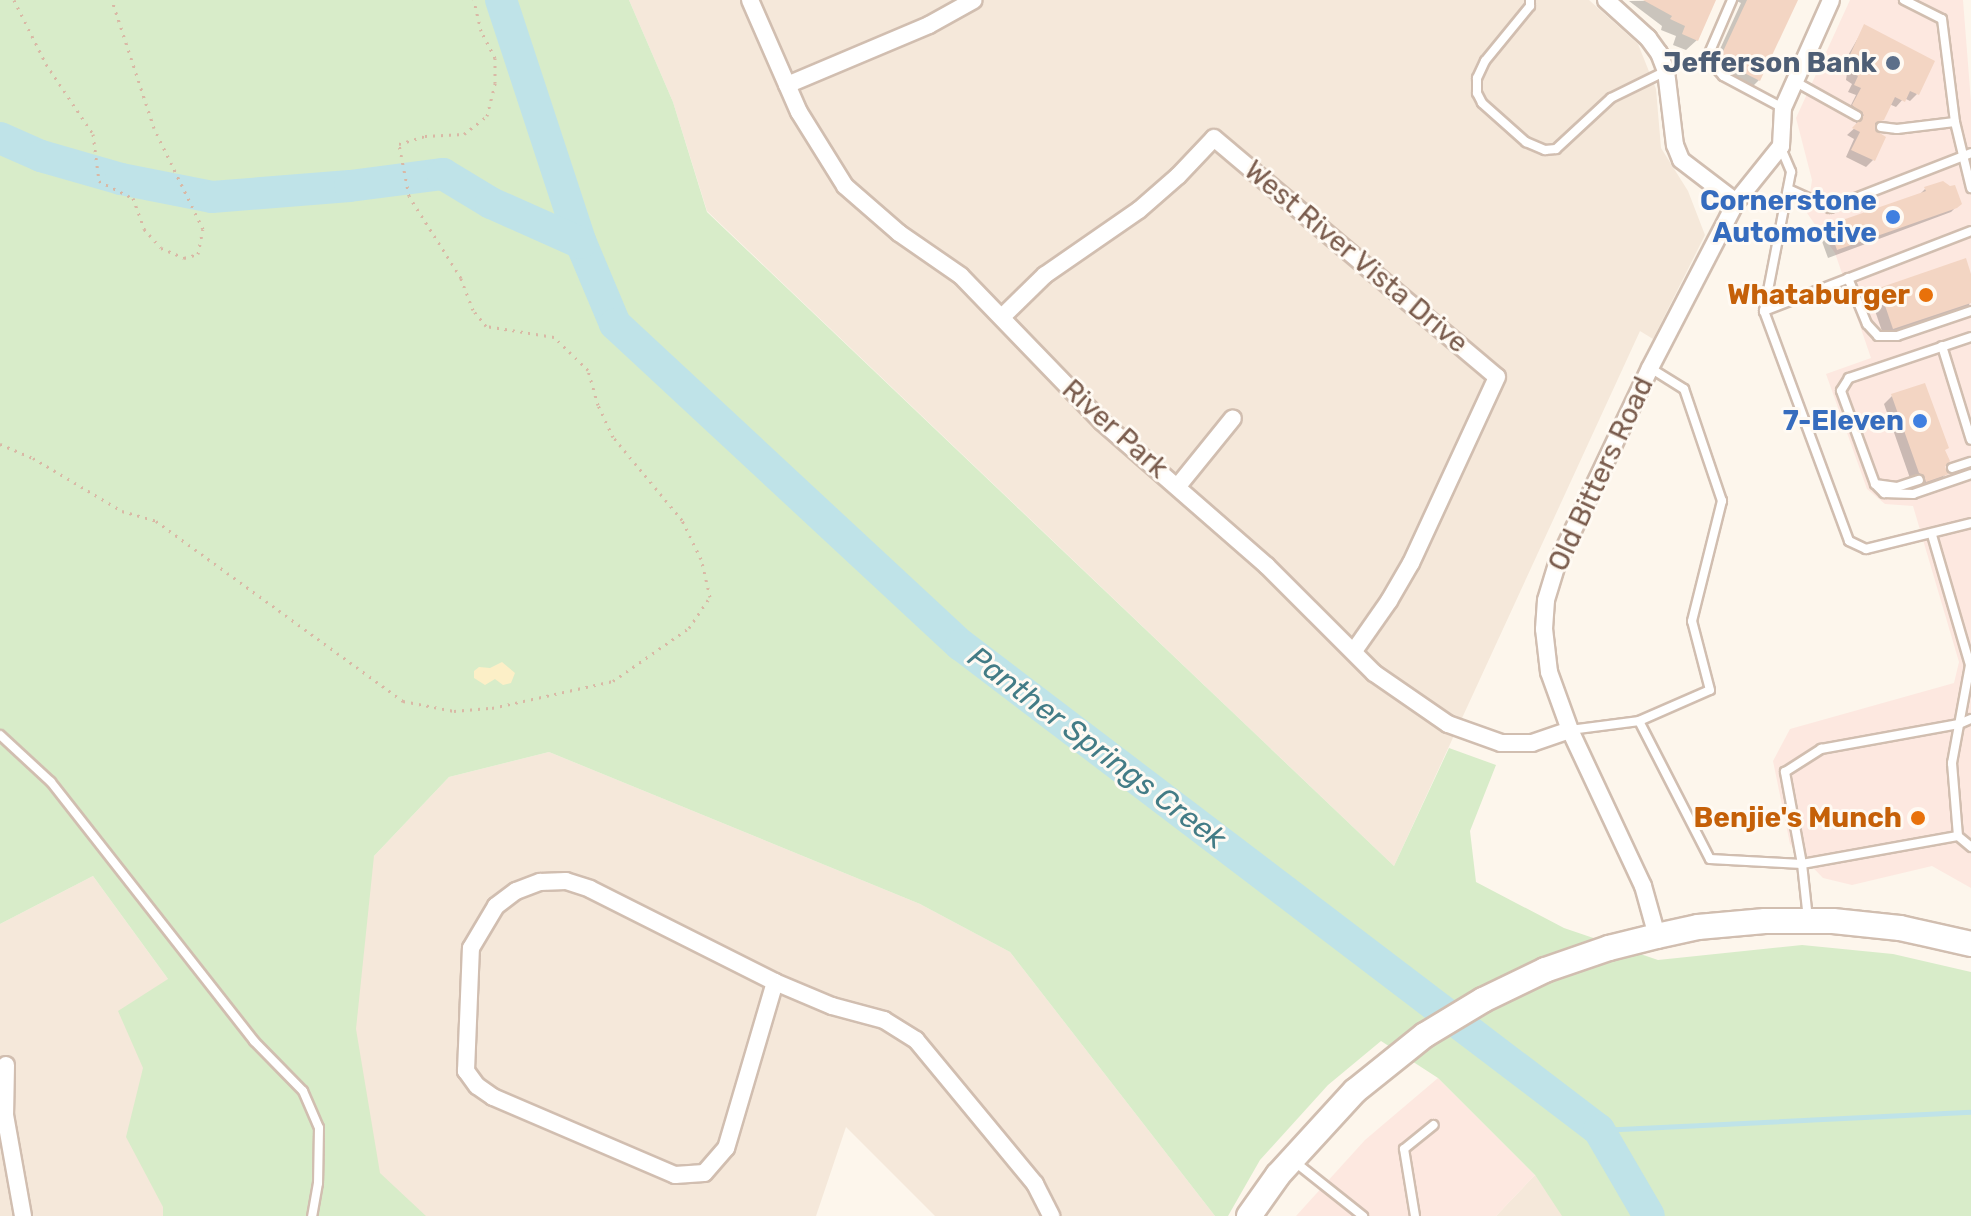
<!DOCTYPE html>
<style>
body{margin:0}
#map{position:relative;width:1971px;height:1216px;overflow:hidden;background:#fdf6ec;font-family:Rubik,sans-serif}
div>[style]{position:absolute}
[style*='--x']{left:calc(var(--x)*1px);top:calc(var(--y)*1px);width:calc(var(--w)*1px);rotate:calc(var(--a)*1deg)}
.residential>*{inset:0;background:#f5e8da}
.commercial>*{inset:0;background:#fde8e0}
.green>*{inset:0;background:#d8ecc9}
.sand>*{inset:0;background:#fcefc7}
.shadow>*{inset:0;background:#0003}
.stream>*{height:5px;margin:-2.5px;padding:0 2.5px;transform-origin:2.5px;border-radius:2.5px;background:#bfe3e8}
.river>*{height:32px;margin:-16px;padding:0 16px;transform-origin:16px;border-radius:16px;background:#bfe3e8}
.building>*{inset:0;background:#f3d5c3}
.path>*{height:3px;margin-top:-1.5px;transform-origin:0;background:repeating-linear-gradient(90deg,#d9b8a5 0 2px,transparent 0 8px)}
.roads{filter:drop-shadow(2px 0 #d1beb0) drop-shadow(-2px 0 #d1beb0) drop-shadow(0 2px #d1beb0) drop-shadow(0 -2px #d1beb0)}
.lane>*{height:8px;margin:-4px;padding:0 4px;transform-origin:4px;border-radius:4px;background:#fff}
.street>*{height:16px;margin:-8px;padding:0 8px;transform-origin:8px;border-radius:8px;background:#fff}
.secondary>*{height:24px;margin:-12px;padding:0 12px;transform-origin:12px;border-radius:12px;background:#fff}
.dots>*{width:22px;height:22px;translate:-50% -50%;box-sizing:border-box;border:4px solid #fffaf3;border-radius:50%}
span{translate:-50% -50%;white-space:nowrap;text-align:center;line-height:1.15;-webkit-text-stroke:6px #fffaf3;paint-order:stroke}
.service-label{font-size:28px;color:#4e5e75;font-weight:700}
.right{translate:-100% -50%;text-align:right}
.shop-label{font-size:28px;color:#366cbe;font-weight:700}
.street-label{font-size:28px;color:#7a5c4d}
.food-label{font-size:28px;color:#c56008;font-weight:700}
.water-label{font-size:30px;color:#437c86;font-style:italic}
</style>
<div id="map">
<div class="residential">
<i style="clip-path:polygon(629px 0,1589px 0,1638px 44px,1656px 89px,1661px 148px,1688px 191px,1705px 235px,1653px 339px,1640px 331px,1394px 866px,707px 211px,673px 102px)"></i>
<i style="clip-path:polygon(549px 752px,920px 904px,1010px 952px,1215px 1216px,935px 1216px,846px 1127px,816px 1216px,327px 1216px,298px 936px,449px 777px)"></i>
<i style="clip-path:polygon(93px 876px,168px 979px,277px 1216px,0 1216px,0 924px)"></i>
<i style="clip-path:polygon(1535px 1175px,1563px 1216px,1496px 1216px)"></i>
</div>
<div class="commercial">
<i style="clip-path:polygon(1850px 0,1963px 0,1971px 102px,1971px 888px,1932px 866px,1852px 885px,1823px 878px,1790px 844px,1773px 761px,1790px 729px,1954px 683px,1959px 662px,1913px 506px,1885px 504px,1867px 489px,1826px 374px,1871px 358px,1835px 253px,1807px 213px,1812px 180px,1796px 118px)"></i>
<i style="clip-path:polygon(1438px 1078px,1535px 1175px,1496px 1216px,1296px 1216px,1365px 1140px)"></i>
</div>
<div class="green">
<i style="clip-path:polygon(0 0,629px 0,673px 102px,707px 212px,1394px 866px,1449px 748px,1496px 765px,1470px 831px,1476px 882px,1564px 928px,1658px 960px,1802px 945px,1893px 954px,1971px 972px,1971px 1216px,1562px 1216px,1535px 1175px,1438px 1078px,1381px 1041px,1328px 1085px,1260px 1160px,1228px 1216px,1215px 1216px,1010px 952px,920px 904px,549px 752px,449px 777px,374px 856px,356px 1029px,380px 1173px,426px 1216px,163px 1216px,163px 1207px,126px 1137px,143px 1068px,118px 1011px,168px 979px,93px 876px,0 924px)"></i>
</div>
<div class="sand">
<i style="clip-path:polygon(502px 662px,515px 673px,511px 683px,503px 685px,495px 679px,485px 685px,474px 678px,474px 671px,479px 667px,490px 668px)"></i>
</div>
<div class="shadow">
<i style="clip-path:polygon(1714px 0,1697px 40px,1686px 50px,1673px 45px,1676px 36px,1661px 30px,1662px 26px,1629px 1px)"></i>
<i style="clip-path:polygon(1734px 0,1796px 0,1759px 80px,1748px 91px,1710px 71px,1741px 3px)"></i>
<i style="clip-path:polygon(1865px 26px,1917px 94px,1910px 101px,1904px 98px,1896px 107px,1889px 104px,1875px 127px,1873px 160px,1866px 167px,1846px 157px,1854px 139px,1847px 135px,1858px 125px,1847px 113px,1856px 95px,1848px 92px,1852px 84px,1846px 80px,1848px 66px,1843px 64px)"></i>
<i style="clip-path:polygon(1925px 189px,1960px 203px,1951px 212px,1828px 258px,1820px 236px,1829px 227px,1918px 196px)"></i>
<i style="clip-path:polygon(1971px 280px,1969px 308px,1884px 337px,1871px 299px,1880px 290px)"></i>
<i style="clip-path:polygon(1892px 396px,1943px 451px,1943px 470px,1946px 474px,1938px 482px,1918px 489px,1911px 481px,1884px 404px)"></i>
</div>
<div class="stream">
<i style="--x:1599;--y:1130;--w:372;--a:-2.8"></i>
</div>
<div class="river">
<i style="--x:501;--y:0;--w:256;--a:71.8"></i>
<i style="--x:581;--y:243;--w:88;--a:67.2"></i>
<i style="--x:615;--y:324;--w:472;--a:42.9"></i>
<i style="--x:961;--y:645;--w:801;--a:37.24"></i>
<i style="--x:1599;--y:1130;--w:99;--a:59.8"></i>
<i style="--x:0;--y:138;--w:45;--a:23.7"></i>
<i style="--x:41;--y:156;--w:83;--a:16"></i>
<i style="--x:121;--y:179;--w:93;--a:11.2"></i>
<i style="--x:212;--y:197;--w:138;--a:-4.6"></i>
<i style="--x:350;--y:186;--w:94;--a:-7.4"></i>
<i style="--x:443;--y:174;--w:56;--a:31.1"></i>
<i style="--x:491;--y:203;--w:98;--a:24"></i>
</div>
<div class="building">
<i style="clip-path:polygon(1643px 0,1716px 0,1698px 41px,1682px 34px,1685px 26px,1670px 19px,1672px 16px)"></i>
<i style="clip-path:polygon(1747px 0,1798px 0,1760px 81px,1719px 60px)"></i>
<i style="clip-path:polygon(1864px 24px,1935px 61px,1919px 95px,1910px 91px,1905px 102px,1895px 97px,1884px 120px,1875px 123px,1875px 130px,1886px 137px,1875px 161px,1851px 150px,1860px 132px,1852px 128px,1864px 115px,1852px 105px,1861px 88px,1854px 85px,1858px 76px,1852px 73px,1854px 59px,1849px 57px)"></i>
<i style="clip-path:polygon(1943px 181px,1950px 186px,1955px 185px,1962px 204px,1957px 208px,1837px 250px,1828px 225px,1926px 191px,1924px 187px)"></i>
<i style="clip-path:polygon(1966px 258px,1971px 274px,1971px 303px,1893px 329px,1879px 288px)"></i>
<i style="clip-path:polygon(1925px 383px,1949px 448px,1945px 450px,1950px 461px,1945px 467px,1949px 474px,1926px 482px,1924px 475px,1919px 473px,1891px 394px)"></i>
</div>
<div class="path">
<i style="--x:14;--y:0;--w:72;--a:63.4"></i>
<i style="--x:46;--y:64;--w:84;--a:56.1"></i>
<i style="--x:93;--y:134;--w:47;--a:82.7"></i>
<i style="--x:99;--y:181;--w:38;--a:27"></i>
<i style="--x:133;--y:198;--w:33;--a:70"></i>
<i style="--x:144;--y:229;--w:25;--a:48"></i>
<i style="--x:161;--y:248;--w:25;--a:23"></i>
<i style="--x:184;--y:258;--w:15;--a:-16"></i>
<i style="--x:198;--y:254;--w:25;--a:-79"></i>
<i style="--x:203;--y:229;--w:112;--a:-115.9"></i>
<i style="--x:154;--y:128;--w:135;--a:-108.2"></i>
<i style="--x:0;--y:444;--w:36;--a:23"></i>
<i style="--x:33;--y:458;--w:104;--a:30.8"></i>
<i style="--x:122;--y:511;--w:35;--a:16"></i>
<i style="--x:156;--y:521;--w:306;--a:36.1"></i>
<i style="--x:403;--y:701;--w:52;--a:11.1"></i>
<i style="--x:454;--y:711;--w:38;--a:-5"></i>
<i style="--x:492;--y:708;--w:124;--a:-12.6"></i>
<i style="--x:613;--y:681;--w:93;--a:-34.9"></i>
<i style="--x:689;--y:628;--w:37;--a:-56"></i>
<i style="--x:710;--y:597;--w:39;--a:-103"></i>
<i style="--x:701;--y:559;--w:43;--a:-116"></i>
<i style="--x:682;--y:520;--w:108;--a:-129.7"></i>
<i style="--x:613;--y:437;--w:35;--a:-115"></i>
<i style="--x:598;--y:405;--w:36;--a:-106"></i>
<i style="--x:588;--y:370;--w:47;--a:-135.9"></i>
<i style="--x:554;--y:337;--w:69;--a:-170.8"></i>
<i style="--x:486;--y:326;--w:21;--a:-129"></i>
<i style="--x:473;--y:310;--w:34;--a:-111"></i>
<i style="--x:461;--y:278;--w:97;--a:-122.4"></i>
<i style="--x:409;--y:196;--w:53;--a:-100.9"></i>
<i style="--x:399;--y:144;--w:27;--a:-17"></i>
<i style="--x:425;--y:136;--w:39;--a:-3"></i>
<i style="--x:464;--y:134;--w:29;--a:-38"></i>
<i style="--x:487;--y:116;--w:34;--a:-76"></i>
<i style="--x:495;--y:83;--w:25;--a:-90"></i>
<i style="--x:495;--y:58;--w:30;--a:-117"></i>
<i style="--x:481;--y:31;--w:32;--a:-103"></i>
</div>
<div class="roads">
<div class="lane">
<i style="--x:1530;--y:0;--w:6;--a:90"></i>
<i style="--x:1530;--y:6;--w:71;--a:129.3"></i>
<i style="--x:1485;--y:61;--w:19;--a:115"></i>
<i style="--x:1477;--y:78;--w:15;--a:90"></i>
<i style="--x:1477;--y:93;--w:11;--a:63"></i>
<i style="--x:1482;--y:103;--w:59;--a:41.6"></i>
<i style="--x:1526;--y:142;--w:21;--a:23"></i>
<i style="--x:1545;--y:150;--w:11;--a:-5"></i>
<i style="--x:1556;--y:149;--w:75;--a:-42.8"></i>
<i style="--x:1611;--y:98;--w:61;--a:-26.1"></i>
<i style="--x:1732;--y:0;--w:63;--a:113.3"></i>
<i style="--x:1707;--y:58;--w:24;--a:48"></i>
<i style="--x:1723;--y:76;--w:68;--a:28.1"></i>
<i style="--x:1904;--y:0;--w:42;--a:26.6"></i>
<i style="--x:1942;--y:19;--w:104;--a:82.8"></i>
<i style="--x:1955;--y:122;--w:68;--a:76.4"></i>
<i style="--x:1794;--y:81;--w:72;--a:29.1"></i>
<i style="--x:1881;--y:127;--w:16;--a:7"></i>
<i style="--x:1897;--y:129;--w:58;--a:-6.9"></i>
<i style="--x:1781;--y:148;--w:26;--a:67"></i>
<i style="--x:1791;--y:172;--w:142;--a:101"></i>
<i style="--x:1764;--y:311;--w:245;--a:69.7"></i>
<i style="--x:1849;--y:541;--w:19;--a:25"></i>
<i style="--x:1866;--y:549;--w:108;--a:-13.9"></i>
<i style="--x:1788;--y:189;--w:46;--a:24.3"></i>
<i style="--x:1830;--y:208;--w:151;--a:-21.3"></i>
<i style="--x:1848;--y:278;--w:50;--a:67.6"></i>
<i style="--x:1867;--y:324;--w:16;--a:47"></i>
<i style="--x:1878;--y:336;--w:19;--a:0"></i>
<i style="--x:1897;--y:336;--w:78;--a:-18.7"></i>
<i style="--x:1764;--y:311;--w:222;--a:-21.1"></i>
<i style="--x:1971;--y:337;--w:129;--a:161.4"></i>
<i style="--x:1849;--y:378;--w:15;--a:122"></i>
<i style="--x:1841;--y:391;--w:99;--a:69.9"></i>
<i style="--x:1875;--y:484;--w:13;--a:45"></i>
<i style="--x:1884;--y:493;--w:29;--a:2"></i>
<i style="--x:1913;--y:494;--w:61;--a:-19"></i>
<i style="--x:1942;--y:346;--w:98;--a:72.9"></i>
<i style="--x:1952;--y:468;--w:20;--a:-18"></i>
<i style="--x:1875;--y:484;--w:22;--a:8"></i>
<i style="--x:1897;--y:487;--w:23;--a:-18"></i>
<i style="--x:1932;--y:535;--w:135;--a:73.7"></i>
<i style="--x:1970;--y:665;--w:100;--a:100.4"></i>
<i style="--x:1952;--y:763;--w:73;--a:85.3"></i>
<i style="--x:1639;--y:721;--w:77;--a:-23.6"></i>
<i style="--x:1710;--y:690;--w:71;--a:-104.6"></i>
<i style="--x:1692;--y:621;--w:124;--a:-76"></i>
<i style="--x:1722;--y:501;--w:118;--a:-108.7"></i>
<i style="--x:1684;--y:389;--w:40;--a:-148"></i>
<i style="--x:1570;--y:730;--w:70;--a:-7.4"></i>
<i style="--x:1639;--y:721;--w:155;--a:62.8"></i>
<i style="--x:1710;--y:859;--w:92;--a:3.1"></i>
<i style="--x:1802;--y:864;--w:94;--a:-100.5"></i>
<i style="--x:1785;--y:772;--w:43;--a:-32.6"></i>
<i style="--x:1821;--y:749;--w:140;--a:-10.3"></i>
<i style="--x:1959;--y:724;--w:13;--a:-23"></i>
<i style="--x:0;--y:735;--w:69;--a:42.7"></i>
<i style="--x:51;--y:782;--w:329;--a:51.9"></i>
<i style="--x:254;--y:1041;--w:70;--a:45.6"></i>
<i style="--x:303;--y:1091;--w:40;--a:66.6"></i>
<i style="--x:319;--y:1128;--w:55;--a:91"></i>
<i style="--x:318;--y:1183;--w:34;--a:100"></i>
<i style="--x:1808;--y:919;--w:55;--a:-96.2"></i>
<i style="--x:1802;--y:864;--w:158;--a:-10.2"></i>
<i style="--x:1958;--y:836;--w:17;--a:40"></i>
<i style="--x:1295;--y:1162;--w:87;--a:38.5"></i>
<i style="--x:1415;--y:1216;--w:68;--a:-99.3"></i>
<i style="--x:1404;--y:1149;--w:38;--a:-39"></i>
</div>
<div class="street">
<i style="--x:750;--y:0;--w:122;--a:66.4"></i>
<i style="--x:799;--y:112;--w:87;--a:58.1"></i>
<i style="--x:845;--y:186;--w:72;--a:41"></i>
<i style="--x:899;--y:233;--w:75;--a:34.7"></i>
<i style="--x:961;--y:276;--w:203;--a:46"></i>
<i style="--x:1102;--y:422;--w:219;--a:41.1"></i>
<i style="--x:1267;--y:566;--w:151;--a:45"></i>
<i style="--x:1374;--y:673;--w:90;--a:34.6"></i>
<i style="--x:1448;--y:724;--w:56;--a:19.7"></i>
<i style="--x:1501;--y:743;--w:31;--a:0"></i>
<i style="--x:1532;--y:743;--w:40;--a:-18.9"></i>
<i style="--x:1606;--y:0;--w:57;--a:42.1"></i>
<i style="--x:1648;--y:38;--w:19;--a:54"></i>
<i style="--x:1659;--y:53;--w:19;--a:69"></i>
<i style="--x:1666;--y:71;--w:75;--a:83.1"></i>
<i style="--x:1675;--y:145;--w:16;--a:68"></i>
<i style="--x:1681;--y:160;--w:69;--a:37.4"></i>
<i style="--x:787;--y:85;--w:154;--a:-22.9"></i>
<i style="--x:929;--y:25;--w:51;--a:-29.1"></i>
<i style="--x:1002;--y:317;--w:60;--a:-44.3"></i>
<i style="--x:1045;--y:275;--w:114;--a:-34.7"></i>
<i style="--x:1139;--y:210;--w:52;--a:-41.1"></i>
<i style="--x:1178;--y:176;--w:52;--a:-46.5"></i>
<i style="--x:1214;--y:138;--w:370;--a:40.2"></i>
<i style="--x:1497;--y:377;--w:205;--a:114.8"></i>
<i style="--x:1411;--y:563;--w:44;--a:120.1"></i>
<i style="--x:1389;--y:601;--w:61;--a:125"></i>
<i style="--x:1178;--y:486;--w:87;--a:-51"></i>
<i style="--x:566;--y:881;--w:25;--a:18"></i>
<i style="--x:590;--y:889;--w:207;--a:26.7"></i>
<i style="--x:775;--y:982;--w:173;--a:106.4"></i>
<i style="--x:726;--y:1148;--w:33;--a:131"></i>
<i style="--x:704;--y:1173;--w:29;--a:176"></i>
<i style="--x:675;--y:1175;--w:198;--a:-156.8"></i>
<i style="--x:493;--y:1097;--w:19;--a:-145"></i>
<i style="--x:477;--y:1086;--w:19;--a:-126"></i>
<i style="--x:466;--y:1071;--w:123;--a:-87.7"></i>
<i style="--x:471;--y:948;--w:49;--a:-59.2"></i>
<i style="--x:496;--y:906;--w:25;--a:-37"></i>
<i style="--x:516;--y:891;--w:26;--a:-21"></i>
<i style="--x:540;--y:882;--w:26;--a:-2"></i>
<i style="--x:1657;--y:936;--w:52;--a:-105.6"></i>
<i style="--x:1643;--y:886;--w:172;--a:-115.1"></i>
<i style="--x:1570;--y:730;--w:62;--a:-109.9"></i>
<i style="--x:1549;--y:672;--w:43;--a:-96.6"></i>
<i style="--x:1544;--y:629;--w:29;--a:-86"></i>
<i style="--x:1546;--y:600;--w:38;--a:-73"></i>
<i style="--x:1557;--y:564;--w:217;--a:-64.6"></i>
<i style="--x:1650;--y:368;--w:187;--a:-62.6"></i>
<i style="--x:1736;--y:202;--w:72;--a:-51.2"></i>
<i style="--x:1781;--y:146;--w:38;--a:-87"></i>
<i style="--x:1783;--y:108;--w:118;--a:-66"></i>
<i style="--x:775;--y:982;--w:62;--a:22.8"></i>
<i style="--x:832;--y:1006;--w:54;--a:15.1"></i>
<i style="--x:884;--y:1020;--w:38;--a:32"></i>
<i style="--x:916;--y:1040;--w:187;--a:50.4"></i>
<i style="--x:1035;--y:1184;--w:36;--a:63"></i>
<i style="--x:6;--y:1065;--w:50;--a:91.1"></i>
<i style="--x:5;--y:1115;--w:103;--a:79.9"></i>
</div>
<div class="secondary">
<i style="--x:1249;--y:1216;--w:50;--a:-54.7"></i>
<i style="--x:1278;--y:1175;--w:114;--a:-47.5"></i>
<i style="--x:1355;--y:1091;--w:90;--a:-38.7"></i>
<i style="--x:1425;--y:1035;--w:68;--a:-31.1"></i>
<i style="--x:1483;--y:1000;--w:69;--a:-25.8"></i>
<i style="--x:1545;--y:970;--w:68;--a:-19"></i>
<i style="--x:1609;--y:948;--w:49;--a:-14"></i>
<i style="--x:1657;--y:936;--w:42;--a:-12.4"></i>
<i style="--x:1698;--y:927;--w:67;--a:-5.1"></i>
<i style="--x:1765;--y:921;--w:68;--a:0"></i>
<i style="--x:1833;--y:921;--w:67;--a:6"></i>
<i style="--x:1900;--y:928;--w:73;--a:12.7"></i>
</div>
</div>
<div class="dots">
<i style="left:1893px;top:63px;background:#5c6f8a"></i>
<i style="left:1893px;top:217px;background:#3f7fe0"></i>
<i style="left:1926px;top:295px;background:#e8710a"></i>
<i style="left:1920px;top:421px;background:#3f7fe0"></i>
<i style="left:1918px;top:818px;background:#e8710a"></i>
</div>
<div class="service-label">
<span class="right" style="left:1877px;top:63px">Jefferson Bank</span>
</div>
<div class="shop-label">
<span class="right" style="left:1877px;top:217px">Cornerstone<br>Automotive</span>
<span class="right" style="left:1904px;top:421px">7-Eleven</span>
</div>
<div class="street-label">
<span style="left:1356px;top:257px;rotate:40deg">West River Vista Drive</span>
<span style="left:1115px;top:429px;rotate:42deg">River Park</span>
<span style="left:1601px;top:474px;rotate:-65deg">Old Bitters Road</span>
</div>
<div class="food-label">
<span class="right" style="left:1910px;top:295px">Whataburger</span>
<span class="right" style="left:1902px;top:818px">Benjie's Munch</span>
</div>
<div class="water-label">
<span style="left:1097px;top:748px;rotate:37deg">Panther Springs Creek</span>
</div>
</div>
